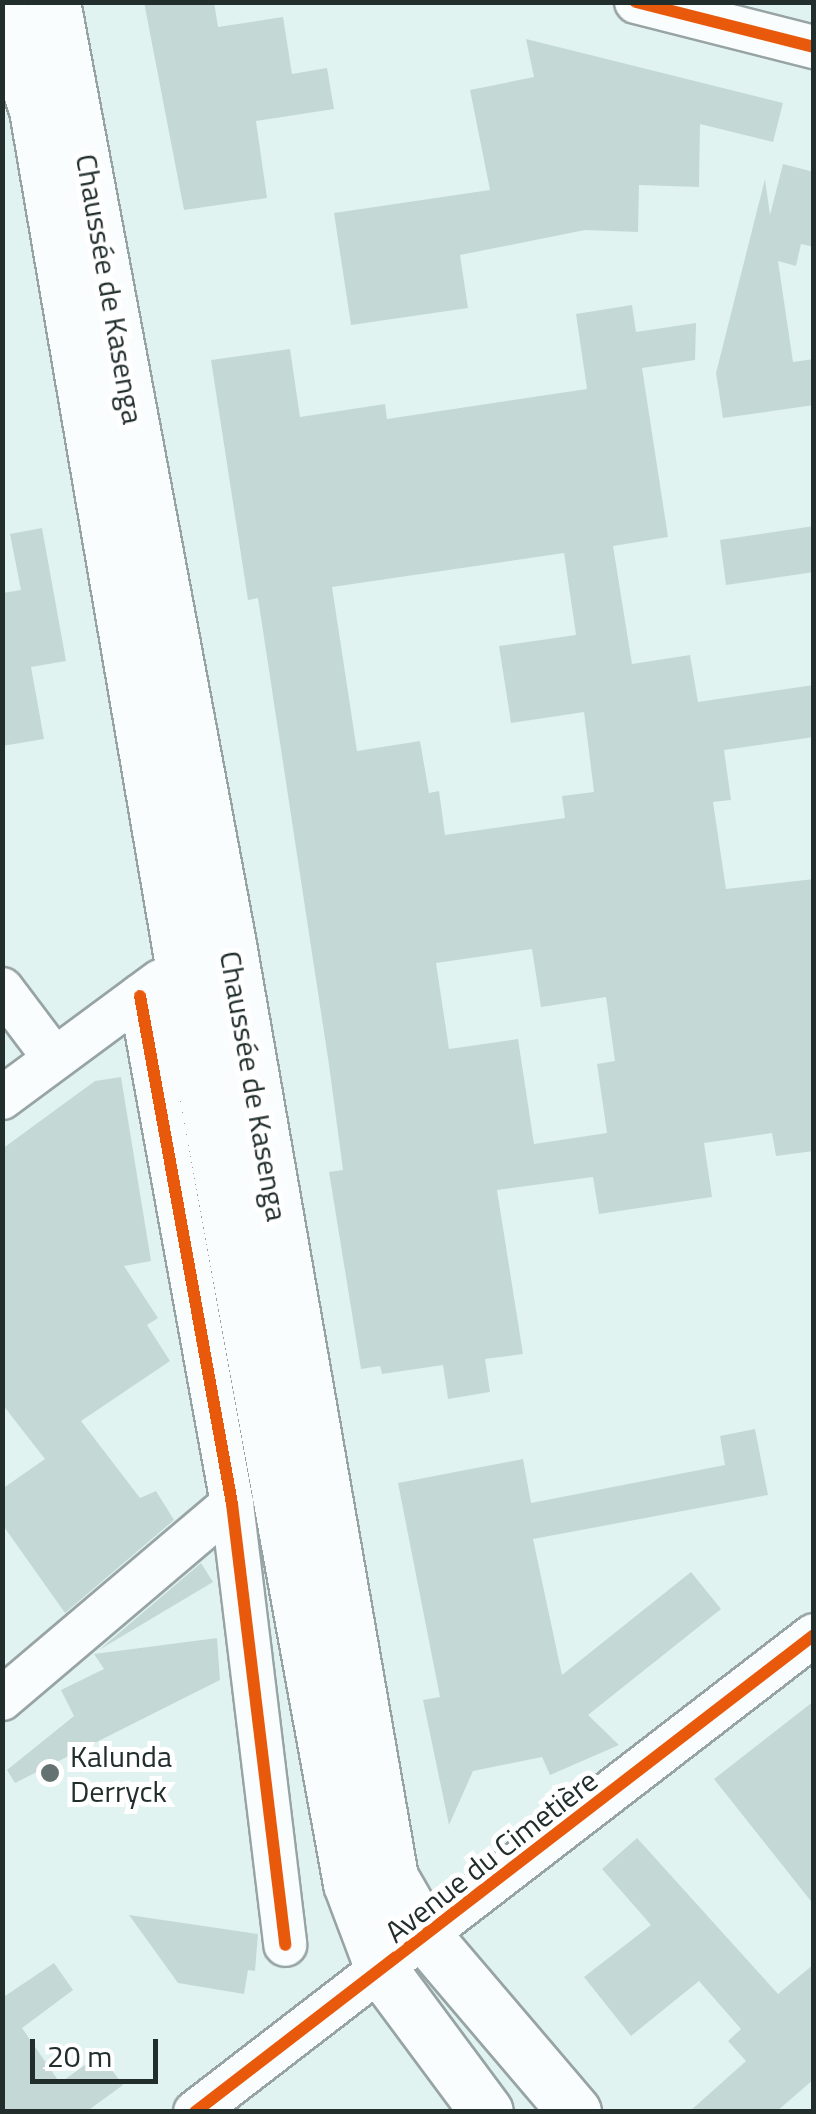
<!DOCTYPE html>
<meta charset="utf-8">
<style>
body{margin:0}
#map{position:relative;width:816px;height:2114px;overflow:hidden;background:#e1f3f1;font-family:"Titillium Web",sans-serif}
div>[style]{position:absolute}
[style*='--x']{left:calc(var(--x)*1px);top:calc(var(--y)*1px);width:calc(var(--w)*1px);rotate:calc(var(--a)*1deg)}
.building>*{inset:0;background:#c4d9d6}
.roads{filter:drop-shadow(2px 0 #97a4a3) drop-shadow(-2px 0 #97a4a3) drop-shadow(0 2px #97a4a3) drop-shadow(0 -2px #97a4a3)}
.minor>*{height:42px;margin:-21px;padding:0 21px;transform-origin:21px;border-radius:21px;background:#fafdfd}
.major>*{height:52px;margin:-26px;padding:0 26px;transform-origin:26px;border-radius:26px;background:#fafdfd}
.cycleway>*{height:12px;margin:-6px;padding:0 6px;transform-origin:6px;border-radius:6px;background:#e8590c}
.dots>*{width:28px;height:28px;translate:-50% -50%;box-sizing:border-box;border:5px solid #fff;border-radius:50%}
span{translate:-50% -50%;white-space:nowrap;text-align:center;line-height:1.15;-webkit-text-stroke:10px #fff;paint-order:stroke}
.street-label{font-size:30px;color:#212e2c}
.poi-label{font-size:30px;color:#212e2c}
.left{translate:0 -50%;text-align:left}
.frame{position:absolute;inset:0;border:5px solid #212e2c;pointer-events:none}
.scale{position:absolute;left:30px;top:2039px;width:128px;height:45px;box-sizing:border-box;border:5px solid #212e2c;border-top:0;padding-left:12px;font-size:30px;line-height:35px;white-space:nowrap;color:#212e2c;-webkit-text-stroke:8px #fff;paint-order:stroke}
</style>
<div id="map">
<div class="building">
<i style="clip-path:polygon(144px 2px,214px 2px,218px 27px,283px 17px,292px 74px,327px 68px,334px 109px,256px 121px,267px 198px,184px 210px)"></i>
<i style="clip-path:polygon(526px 39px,783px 103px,773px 142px,700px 124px,699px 187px,639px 185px,638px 232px,585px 230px,460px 255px,468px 308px,351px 325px,334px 213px,490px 190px,470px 90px,534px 77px)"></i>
<i style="clip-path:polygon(783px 164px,814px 172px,814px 247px,801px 244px,796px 266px,778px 261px,793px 362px,814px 359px,814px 405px,723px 418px,716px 373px,765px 179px,770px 215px)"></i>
<i style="clip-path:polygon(evenodd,632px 305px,636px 332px,696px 323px,695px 360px,642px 368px,668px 537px,613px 546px,632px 664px,690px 655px,698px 702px,814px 685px,814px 737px,724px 750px,731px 800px,713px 802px,726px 889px,814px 879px,814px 1151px,776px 1156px,772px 1133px,704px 1143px,712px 1197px,599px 1214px,593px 1177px,497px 1190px,523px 1354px,485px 1359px,490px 1392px,448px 1399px,443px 1365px,382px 1374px,380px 1366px,361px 1369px,329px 1172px,343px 1170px,329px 1065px,258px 598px,248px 600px,211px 360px,290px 349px,300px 417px,385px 404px,387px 419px,587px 389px,576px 314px,632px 305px,564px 553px,576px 635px,499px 646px,511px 723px,584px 712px,594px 792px,562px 796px,565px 818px,445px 835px,439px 791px,429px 793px,420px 741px,357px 751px,332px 587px,564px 553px,632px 305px,532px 949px,541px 1007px,606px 997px,615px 1061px,597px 1064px,607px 1133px,534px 1144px,518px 1039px,449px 1049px,436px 963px,532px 949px)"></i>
<i style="clip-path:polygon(814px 526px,814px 572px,726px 585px,720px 540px)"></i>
<i style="clip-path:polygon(42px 528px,66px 661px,31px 667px,44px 739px,2px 746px,2px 593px,21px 590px,10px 534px)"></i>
<i style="clip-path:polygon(121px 1077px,151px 1261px,124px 1266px,158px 1318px,147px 1325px,170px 1361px,81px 1421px,140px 1498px,156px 1491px,174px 1520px,65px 1613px,2px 1524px,2px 1489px,45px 1459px,2px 1404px,2px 1149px,95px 1081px)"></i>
<i style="clip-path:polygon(755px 1429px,768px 1495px,533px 1539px,562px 1675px,691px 1572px,721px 1609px,588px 1715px,619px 1745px,550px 1775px,542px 1757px,473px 1771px,449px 1825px,423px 1700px,440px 1697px,398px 1483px,523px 1459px,531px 1503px,725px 1465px,720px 1436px)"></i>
<i style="clip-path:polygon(201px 1563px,213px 1582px,99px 1650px)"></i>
<i style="clip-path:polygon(217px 1638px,220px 1680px,15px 1783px,7px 1770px,74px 1716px,61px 1690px,104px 1669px,94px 1654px)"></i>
<i style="clip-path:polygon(814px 1701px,814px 1905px,714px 1779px)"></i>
<i style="clip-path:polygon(637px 1838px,778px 1994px,814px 1964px,814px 2079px,776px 2112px,689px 2112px,746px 2061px,728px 2041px,741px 2029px,699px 1981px,631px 2036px,584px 1977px,651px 1925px,602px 1869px)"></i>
<i style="clip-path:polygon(129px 1915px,258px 1934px,255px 1971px,248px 1970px,244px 1994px,178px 1983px)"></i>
<i style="clip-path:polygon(54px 1963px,73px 1990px,22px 2028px,60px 2083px,100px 2054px,123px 2085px,86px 2112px,2px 2112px,2px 1998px)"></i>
</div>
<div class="roads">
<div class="minor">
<i style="--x:636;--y:2;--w:184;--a:14.2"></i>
<i style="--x:2;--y:989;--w:86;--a:53"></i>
<i style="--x:140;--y:996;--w:516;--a:79.73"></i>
<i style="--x:232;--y:1504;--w:444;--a:83.1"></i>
<i style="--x:2;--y:1098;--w:197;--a:-36.5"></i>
<i style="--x:2;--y:1699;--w:302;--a:-40.3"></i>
<i style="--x:195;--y:2112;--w:781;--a:-37.62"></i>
</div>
<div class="major">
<i style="--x:54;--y:2;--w:953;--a:79.42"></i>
<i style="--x:229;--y:939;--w:953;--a:80.15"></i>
<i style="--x:392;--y:1878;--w:68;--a:60"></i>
<i style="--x:426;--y:1937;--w:230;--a:49.6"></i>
<i style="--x:2;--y:9;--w:107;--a:71.4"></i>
<i style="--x:36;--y:110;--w:867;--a:80.31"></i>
<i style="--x:182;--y:965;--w:934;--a:79.64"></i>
<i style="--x:350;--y:1884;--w:94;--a:69.4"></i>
<i style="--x:383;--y:1972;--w:174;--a:53.4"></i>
</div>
</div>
<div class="cycleway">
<i style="--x:636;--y:2;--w:184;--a:14.2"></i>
<i style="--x:140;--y:996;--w:516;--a:79.73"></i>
<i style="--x:232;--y:1504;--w:444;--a:83.1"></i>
<i style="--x:195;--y:2112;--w:781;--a:-37.62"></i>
</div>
<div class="dots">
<i style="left:50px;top:1773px;background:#647371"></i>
</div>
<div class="street-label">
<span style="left:110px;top:289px;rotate:80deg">Chaussée de Kasenga</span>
<span style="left:254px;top:1086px;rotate:80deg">Chaussée de Kasenga</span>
<span style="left:491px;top:1856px;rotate:-38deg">Avenue du Cimetière</span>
</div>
<div class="poi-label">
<span class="left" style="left:70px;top:1773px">Kalunda<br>Derryck</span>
</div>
<div class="frame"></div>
<div class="scale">20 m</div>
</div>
